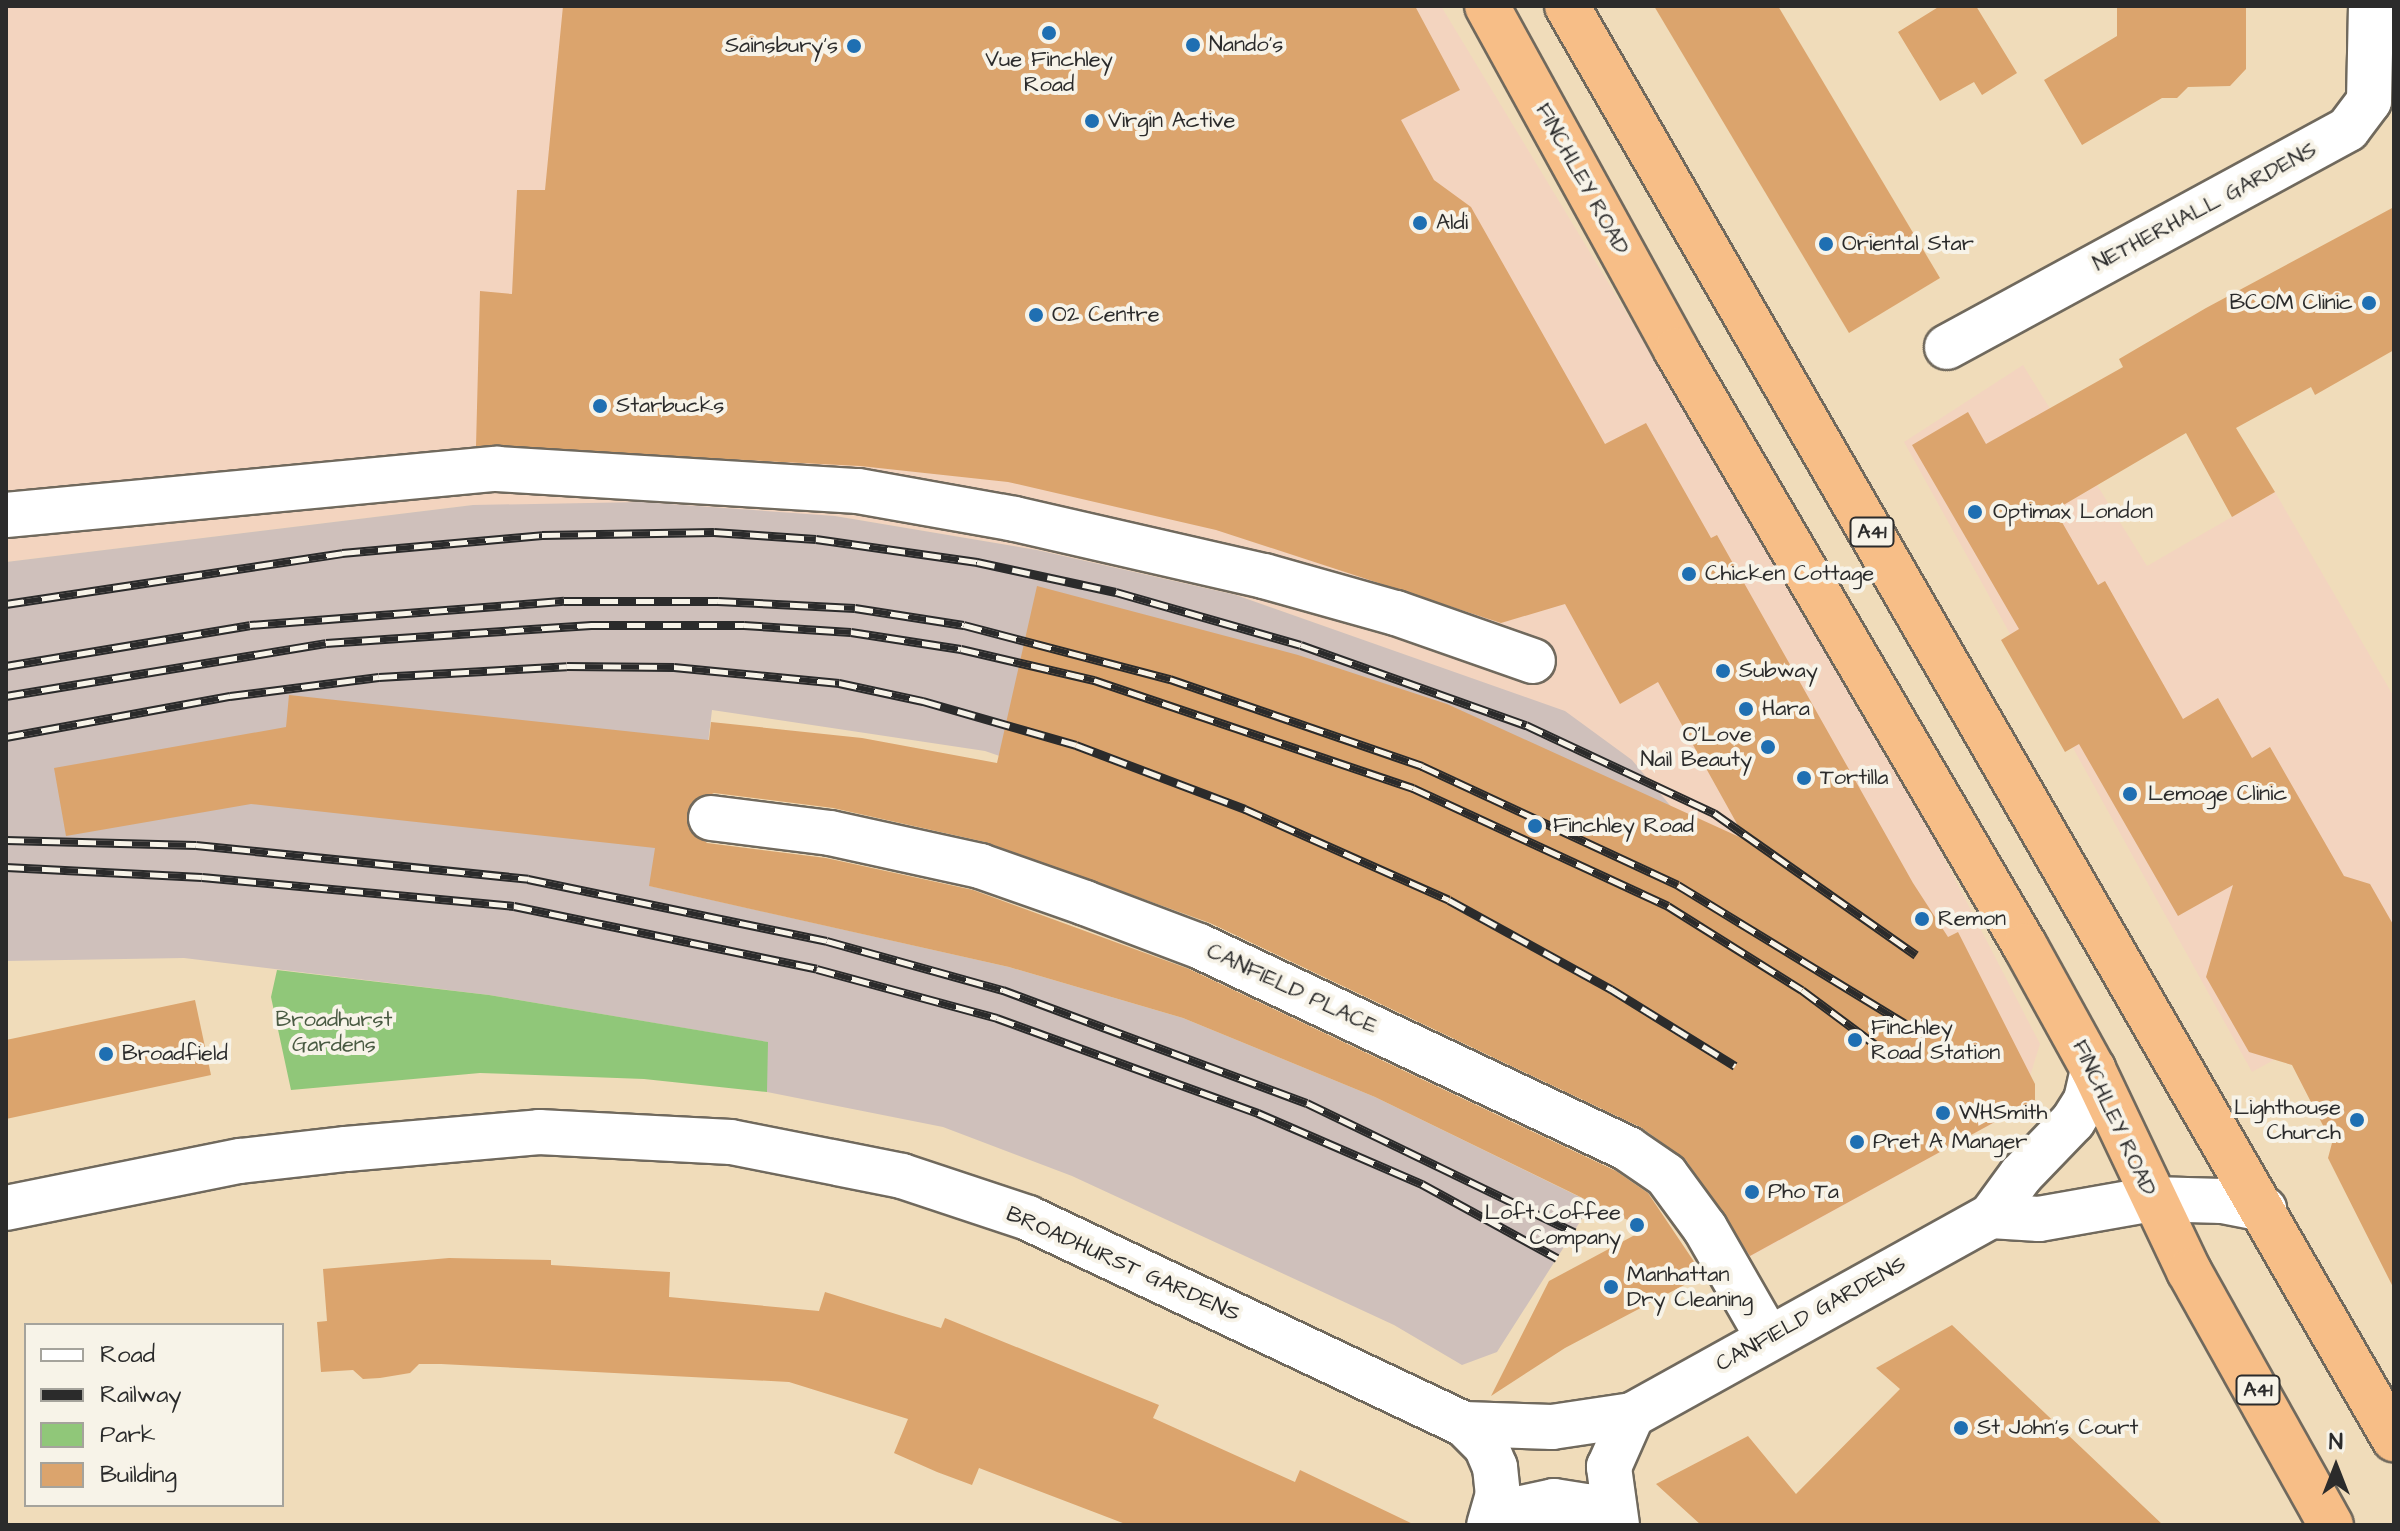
<!DOCTYPE html>
<style>
body{margin:0}
#map{position:relative;width:2400px;height:1531px;overflow:hidden;background:#f0dcba;font-family:"Architects Daughter",sans-serif}
div>[style]{position:absolute}
[style*='--x']{left:calc(var(--x)*1px);top:calc(var(--y)*1px);width:calc(var(--w)*1px);rotate:calc(var(--a)*1deg)}
.built>*{inset:0;background:#f3d4bf}
.industrial>*{inset:0;background:#cfc0bb}
.green>*{inset:0;background:#90c779}
.building>*{inset:0;background:#dba46d}
.roads{filter:drop-shadow(2px 0 #70695d) drop-shadow(-2px 0 #70695d) drop-shadow(0 2px #70695d) drop-shadow(0 -2px #70695d)}
.minor>*{height:44px;margin:-22px;padding:0 22px;transform-origin:22px;border-radius:22px;background:#fff}
.highway>*{height:44px;margin:-22px;padding:0 22px;transform-origin:22px;border-radius:22px;background:#f7be87}
.rail>*{height:9px;margin-top:-4.5px;transform-origin:0;background:repeating-linear-gradient(90deg,#f7f3e8 0 18px,#2b2b2b 0 36px);box-sizing:border-box;border-block:2px solid #2b2b2b}
.dots>*{width:22px;height:22px;translate:-50% -50%;box-sizing:border-box;border:4px solid #f7f3e8;border-radius:50%}
span{translate:-50% -50%;white-space:nowrap;text-align:center;line-height:1.15;-webkit-text-stroke:8px #f7f3e8;paint-order:stroke}
.shield-label span{padding:2px 6px;background:#f7f3e8;border:2px solid;border-radius:6px;-webkit-text-stroke-width:0}
.shield-label{font-size:20px;color:#2b2b2b;font-weight:700}
.poi-label{font-size:22px;color:#2b2b2b}
.left{translate:0 -50%;text-align:left}
.right{translate:-100% -50%;text-align:right}
.street-label{font-size:22px;color:#2b2b2b}
.park-label{font-size:22px;color:#495a42}
.frame{position:absolute;inset:0;border:8px solid #2b2b2b;pointer-events:none}
.legend{position:absolute;left:24px;top:1323px;width:260px;height:184px;box-sizing:border-box;background:#f7f3e8;border:2px solid #a5a39c;margin:0;padding:10px 14px;list-style:none;font-size:24px;color:#2b2b2b}
.legend li{display:flex;align-items:center;gap:16px;height:40px}
.legend b{width:40px;border:2px solid #a5a39c}
.north{position:absolute;left:2296px;top:1427px;width:80px;height:80px;-webkit-text-stroke:6px #f7f3e8;paint-order:stroke;rotate:0deg;font-size:22px;font-weight:700;line-height:32px;text-align:center;color:#2b2b2b}
.north::after{content:'';display:block;margin:auto;width:28px;height:36px;background:#2b2b2b;clip-path:polygon(50% 0,100% 100%,50% 72%,0 100%)}
</style>
<div id="map">
<div class="built">
<i style="clip-path:polygon(6px 6px,1441px 6px,1872px 719px,2040px 1044px,2025px 1092px,2006px 1116px,1742px 1261px,1693px 1164px,1726px 872px,1565px 712px,1236px 595px,1037px 550px,835px 516px,473px 505px,6px 562px)"></i>
<i style="clip-path:polygon(2023px 365px,2147px 566px,2275px 492px,2394px 697px,2394px 993px,2252px 1072px,1904px 442px)"></i>
</div>
<div class="industrial">
<i style="clip-path:polygon(642px 502px,835px 516px,1037px 550px,1236px 595px,1565px 711px,1632px 760px,1726px 872px,1085px 785px,985px 751px,712px 710px,702px 794px,711px 818px,657px 838px,650px 886px,1009px 967px,1183px 1018px,1375px 1097px,1592px 1203px,1497px 1352px,1462px 1365px,1394px 1325px,1072px 1176px,943px 1127px,767px 1092px,767px 1042px,489px 995px,184px 958px,6px 961px,6px 562px,473px 505px)"></i>
</div>
<div class="green">
<i style="clip-path:polygon(277px 970px,489px 995px,768px 1042px,767px 1092px,644px 1079px,480px 1073px,291px 1090px,271px 997px)"></i>
</div>
<div class="building">
<i style="clip-path:polygon(563px 6px,1415px 6px,1460px 90px,1401px 120px,1434px 180px,1471px 207px,1605px 444px,1646px 423px,1711px 538px,1717px 535px,1913px 883px,1948px 937px,1958px 932px,2035px 1084px,2035px 1100px,1750px 1256px,1686px 1160px,1642px 1128px,1210px 923px,985px 842px,833px 808px,714px 793px,691px 804px,688px 827px,707px 843px,826px 858px,973px 890px,1189px 969px,1616px 1171px,1648px 1193px,1703px 1275px,1565px 1348px,1491px 1396px,1549px 1281px,1646px 1229px,1375px 1097px,1183px 1018px,1009px 967px,649px 886px,655px 848px,251px 804px,66px 836px,54px 768px,286px 727px,289px 695px,709px 740px,711px 722px,862px 738px,997px 763px,1037px 586px,1298px 655px,1447px 704px,1746px 840px,1658px 682px,1620px 704px,1565px 604px,1501px 623px,1216px 530px,1008px 482px,860px 466px,476px 446px,480px 291px,512px 294px,517px 190px,545px 190px)"></i>
<i style="clip-path:polygon(1654px 6px,1778px 6px,1940px 278px,1849px 333px)"></i>
<i style="clip-path:polygon(1940px 6px,1976px 6px,2017px 73px,1982px 95px,1974px 82px,1940px 101px,1898px 32px)"></i>
<i style="clip-path:polygon(2117px 6px,2246px 6px,2246px 69px,2230px 86px,2188px 87px,2177px 98px,2162px 98px,2082px 145px,2044px 80px,2117px 36px)"></i>
<i style="clip-path:polygon(2394px 207px,2394px 350px,2315px 395px,2311px 387px,2236px 428px,2275px 492px,2232px 517px,2186px 433px,2055px 510px,2098px 585px,2105px 581px,2183px 719px,2218px 698px,2252px 758px,2270px 747px,2344px 876px,2370px 884px,2394px 926px,2394px 1289px,2328px 1158px,2332px 1143px,2292px 1065px,2249px 1052px,2206px 977px,2233px 885px,2178px 916px,2079px 744px,2065px 752px,2001px 640px,2019px 629px,1912px 445px,1968px 412px,1986px 444px,2123px 367px,2119px 359px,2206px 308px)"></i>
<i style="clip-path:polygon(195px 1000px,211px 1075px,6px 1119px,6px 1040px)"></i>
<i style="clip-path:polygon(449px 1258px,551px 1260px,551px 1265px,670px 1272px,669px 1297px,819px 1311px,825px 1292px,941px 1328px,945px 1318px,1159px 1405px,1153px 1418px,1295px 1482px,1300px 1470px,1415px 1525px,1128px 1525px,979px 1468px,972px 1485px,937px 1472px,894px 1453px,908px 1419px,789px 1382px,441px 1364px,419px 1364px,410px 1373px,380px 1378px,363px 1379px,353px 1370px,321px 1372px,317px 1322px,327px 1321px,323px 1269px)"></i>
<i style="clip-path:polygon(1952px 1325px,2163px 1525px,1701px 1525px,1656px 1484px,1748px 1436px,1796px 1494px,1900px 1389px,1876px 1368px)"></i>
</div>
<div class="roads">
<div class="minor">
<i style="--x:1947;--y:347;--w:456;--a:-28.5"></i>
<i style="--x:2348;--y:129;--w:35;--a:-53"></i>
<i style="--x:2369;--y:101;--w:95;--a:-88.8"></i>
<i style="--x:6;--y:515;--w:493;--a:-5.4"></i>
<i style="--x:497;--y:469;--w:362;--a:3.5"></i>
<i style="--x:858;--y:491;--w:159;--a:10.1"></i>
<i style="--x:1015;--y:519;--w:255;--a:12.9"></i>
<i style="--x:1264;--y:576;--w:137;--a:15.7"></i>
<i style="--x:1396;--y:613;--w:145;--a:19.3"></i>
<i style="--x:711;--y:818;--w:120;--a:7.2"></i>
<i style="--x:830;--y:833;--w:154;--a:12.4"></i>
<i style="--x:980;--y:866;--w:111;--a:19.4"></i>
<i style="--x:1085;--y:903;--w:122;--a:20.7"></i>
<i style="--x:1199;--y:946;--w:475;--a:25.3"></i>
<i style="--x:1628;--y:1149;--w:46;--a:34.4"></i>
<i style="--x:1666;--y:1175;--w:66;--a:53.7"></i>
<i style="--x:1705;--y:1228;--w:125;--a:60.1"></i>
<i style="--x:6;--y:1208;--w:239;--a:-11.4"></i>
<i style="--x:240;--y:1161;--w:107;--a:-6.5"></i>
<i style="--x:346;--y:1149;--w:194;--a:-5"></i>
<i style="--x:539;--y:1132;--w:192;--a:3"></i>
<i style="--x:731;--y:1142;--w:174;--a:11.2"></i>
<i style="--x:902;--y:1176;--w:133;--a:18.4"></i>
<i style="--x:1028;--y:1218;--w:482;--a:25.3"></i>
<i style="--x:1464;--y:1424;--w:88;--a:2"></i>
<i style="--x:1552;--y:1427;--w:81;--a:-8.5"></i>
<i style="--x:1632;--y:1415;--w:410;--a:-29"></i>
<i style="--x:1991;--y:1216;--w:51;--a:-53.8"></i>
<i style="--x:2021;--y:1175;--w:75;--a:-46.1"></i>
<i style="--x:2073;--y:1121;--w:25;--a:-58"></i>
<i style="--x:2086;--y:1100;--w:32;--a:-77"></i>
<i style="--x:1991;--y:1216;--w:48;--a:3.6"></i>
<i style="--x:2039;--y:1219;--w:115;--a:-10"></i>
<i style="--x:2152;--y:1199;--w:70;--a:1.6"></i>
<i style="--x:2222;--y:1201;--w:43;--a:10.8"></i>
<i style="--x:1464;--y:1424;--w:31;--a:45"></i>
<i style="--x:1486;--y:1446;--w:23;--a:67"></i>
<i style="--x:1495;--y:1467;--w:27;--a:84"></i>
<i style="--x:1498;--y:1494;--w:32;--a:106"></i>
<i style="--x:1490;--y:1525;--w:31;--a:-31"></i>
<i style="--x:1517;--y:1509;--w:38;--a:-12"></i>
<i style="--x:1554;--y:1501;--w:32;--a:9"></i>
<i style="--x:1586;--y:1506;--w:31;--a:37"></i>
<i style="--x:1617;--y:1525;--w:59;--a:-97.9"></i>
<i style="--x:1609;--y:1467;--w:57;--a:-66.1"></i>
</div>
<div class="highway">
<i style="--x:1487;--y:6;--w:393;--a:61.2"></i>
<i style="--x:1676;--y:350;--w:691;--a:59.65"></i>
<i style="--x:2025;--y:946;--w:141;--a:61.1"></i>
<i style="--x:2093;--y:1069;--w:224;--a:64.6"></i>
<i style="--x:2189;--y:1271;--w:291;--a:60.8"></i>
<i style="--x:1567;--y:6;--w:1655;--a:60.01"></i>
</div>
</div>
<div class="rail">
<i style="--x:6;--y:604;--w:340;--a:-8.6"></i>
<i style="--x:342;--y:553;--w:201;--a:-5.1"></i>
<i style="--x:542;--y:535;--w:172;--a:-1"></i>
<i style="--x:714;--y:532;--w:102;--a:3.9"></i>
<i style="--x:816;--y:539;--w:163;--a:8.1"></i>
<i style="--x:977;--y:562;--w:142;--a:12.2"></i>
<i style="--x:1116;--y:592;--w:192;--a:16"></i>
<i style="--x:1301;--y:645;--w:239;--a:19.6"></i>
<i style="--x:1526;--y:725;--w:208;--a:25.1"></i>
<i style="--x:1714;--y:813;--w:247;--a:35.1"></i>
<i style="--x:6;--y:666;--w:247;--a:-9.5"></i>
<i style="--x:250;--y:625;--w:315;--a:-4.4"></i>
<i style="--x:564;--y:601;--w:154;--a:0"></i>
<i style="--x:718;--y:601;--w:137;--a:2.9"></i>
<i style="--x:855;--y:608;--w:110;--a:8.9"></i>
<i style="--x:964;--y:625;--w:213;--a:14.7"></i>
<i style="--x:1170;--y:679;--w:267;--a:19"></i>
<i style="--x:1422;--y:766;--w:282;--a:24.9"></i>
<i style="--x:1678;--y:885;--w:279;--a:31.4"></i>
<i style="--x:6;--y:696;--w:324;--a:-9.4"></i>
<i style="--x:326;--y:643;--w:266;--a:-3.9"></i>
<i style="--x:591;--y:625;--w:153;--a:0"></i>
<i style="--x:744;--y:625;--w:107;--a:3.7"></i>
<i style="--x:851;--y:632;--w:111;--a:8.8"></i>
<i style="--x:961;--y:649;--w:137;--a:13.1"></i>
<i style="--x:1094;--y:680;--w:337;--a:18.7"></i>
<i style="--x:1413;--y:788;--w:281;--a:24.8"></i>
<i style="--x:1668;--y:906;--w:158;--a:32.1"></i>
<i style="--x:1802;--y:990;--w:112;--a:36.7"></i>
<i style="--x:6;--y:737;--w:228;--a:-10.4"></i>
<i style="--x:230;--y:696;--w:150;--a:-7.3"></i>
<i style="--x:379;--y:677;--w:188;--a:-3.3"></i>
<i style="--x:567;--y:666;--w:107;--a:0.5"></i>
<i style="--x:674;--y:667;--w:166;--a:5.5"></i>
<i style="--x:839;--y:683;--w:86;--a:12.1"></i>
<i style="--x:923;--y:701;--w:159;--a:16"></i>
<i style="--x:1076;--y:745;--w:181;--a:20.7"></i>
<i style="--x:1245;--y:809;--w:223;--a:24"></i>
<i style="--x:1449;--y:900;--w:185;--a:28.8"></i>
<i style="--x:1611;--y:989;--w:146;--a:31.8"></i>
<i style="--x:6;--y:840;--w:190;--a:1.5"></i>
<i style="--x:196;--y:845;--w:334;--a:5.8"></i>
<i style="--x:528;--y:879;--w:305;--a:11.7"></i>
<i style="--x:827;--y:941;--w:183;--a:15.6"></i>
<i style="--x:1003;--y:990;--w:324;--a:20.4"></i>
<i style="--x:1307;--y:1103;--w:297;--a:25.8"></i>
<i style="--x:6;--y:867;--w:196;--a:2.9"></i>
<i style="--x:202;--y:877;--w:313;--a:5.3"></i>
<i style="--x:514;--y:906;--w:309;--a:11.7"></i>
<i style="--x:817;--y:969;--w:187;--a:15.2"></i>
<i style="--x:997;--y:1018;--w:278;--a:20"></i>
<i style="--x:1258;--y:1113;--w:179;--a:23.4"></i>
<i style="--x:1422;--y:1184;--w:154;--a:28.7"></i>
</div>
<div class="dots">
<i style="left:1049px;top:33px;background:#1f6fb2"></i>
<i style="left:1193px;top:45px;background:#1f6fb2"></i>
<i style="left:854px;top:46px;background:#1f6fb2"></i>
<i style="left:1092px;top:121px;background:#1f6fb2"></i>
<i style="left:1420px;top:223px;background:#1f6fb2"></i>
<i style="left:1826px;top:244px;background:#1f6fb2"></i>
<i style="left:2369px;top:303px;background:#1f6fb2"></i>
<i style="left:1036px;top:315px;background:#1f6fb2"></i>
<i style="left:600px;top:406px;background:#1f6fb2"></i>
<i style="left:1975px;top:512px;background:#1f6fb2"></i>
<i style="left:1689px;top:574px;background:#1f6fb2"></i>
<i style="left:1723px;top:671px;background:#1f6fb2"></i>
<i style="left:1746px;top:709px;background:#1f6fb2"></i>
<i style="left:1768px;top:747px;background:#1f6fb2"></i>
<i style="left:1804px;top:778px;background:#1f6fb2"></i>
<i style="left:2130px;top:794px;background:#1f6fb2"></i>
<i style="left:1535px;top:826px;background:#1f6fb2"></i>
<i style="left:1922px;top:919px;background:#1f6fb2"></i>
<i style="left:1855px;top:1040px;background:#1f6fb2"></i>
<i style="left:106px;top:1054px;background:#1f6fb2"></i>
<i style="left:1943px;top:1113px;background:#1f6fb2"></i>
<i style="left:2357px;top:1120px;background:#1f6fb2"></i>
<i style="left:1857px;top:1142px;background:#1f6fb2"></i>
<i style="left:1752px;top:1192px;background:#1f6fb2"></i>
<i style="left:1637px;top:1225px;background:#1f6fb2"></i>
<i style="left:1611px;top:1287px;background:#1f6fb2"></i>
<i style="left:1961px;top:1428px;background:#1f6fb2"></i>
</div>
<div class="shield-label">
<span style="left:1872px;top:532px">A41</span>
<span style="left:2258px;top:1390px">A41</span>
</div>
<div class="poi-label">
<span class="left" style="left:1209px;top:45px">Nando's</span>
<span class="right" style="left:838px;top:46px">Sainsbury's</span>
<span style="left:1049px;top:72px">Vue Finchley<br>Road</span>
<span class="left" style="left:1108px;top:121px">Virgin Active</span>
<span class="left" style="left:1436px;top:223px">Aldi</span>
<span class="left" style="left:1842px;top:244px">Oriental Star</span>
<span class="right" style="left:2353px;top:303px">BCOM Clinic</span>
<span class="left" style="left:1052px;top:315px">O2 Centre</span>
<span class="left" style="left:616px;top:406px">Starbucks</span>
<span class="left" style="left:1993px;top:512px">Optimax London</span>
<span class="left" style="left:1705px;top:574px">Chicken Cottage</span>
<span class="left" style="left:1739px;top:671px">Subway</span>
<span class="left" style="left:1762px;top:709px">Hara</span>
<span class="right" style="left:1752px;top:747px">O'Love<br>Nail Beauty</span>
<span class="left" style="left:1820px;top:778px">Tortilla</span>
<span class="left" style="left:2148px;top:794px">Lemoge Clinic</span>
<span class="left" style="left:1553px;top:826px">Finchley Road</span>
<span class="left" style="left:1938px;top:919px">Remon</span>
<span class="left" style="left:1871px;top:1040px">Finchley<br>Road Station</span>
<span class="left" style="left:122px;top:1054px">Broadfield</span>
<span class="right" style="left:2341px;top:1120px">Lighthouse<br>Church</span>
<span class="left" style="left:1959px;top:1113px">WHSmith</span>
<span class="left" style="left:1873px;top:1142px">Pret A Manger</span>
<span class="left" style="left:1768px;top:1192px">Pho Ta</span>
<span class="right" style="left:1621px;top:1225px">Loft Coffee<br>Company</span>
<span class="left" style="left:1627px;top:1287px">Manhattan<br>Dry Cleaning</span>
<span class="left" style="left:1977px;top:1428px">St John's Court</span>
</div>
<div class="street-label">
<span style="left:1582px;top:179px;rotate:61deg">FINCHLEY ROAD</span>
<span style="left:2205px;top:207px;rotate:-28deg">NETHERHALL GARDENS</span>
<span style="left:1292px;top:989px;rotate:25deg">CANFIELD PLACE</span>
<span style="left:2114px;top:1118px;rotate:65deg">FINCHLEY ROAD</span>
<span style="left:1123px;top:1264px;rotate:24deg">BROADHURST GARDENS</span>
<span style="left:1811px;top:1314px;rotate:-29deg">CANFIELD GARDENS</span>
</div>
<div class="park-label">
<span style="left:334px;top:1032px">Broadhurst<br>Gardens</span>
</div>
<div class="frame"></div>
<ul class="legend">
<li><b style="height:10px;background:#fff"></b>Road</li>
<li><b style="height:10px;background:#2b2b2b"></b>Railway</li>
<li><b style="height:22px;background:#90c779"></b>Park</li>
<li><b style="height:22px;background:#dba46d"></b>Building</li>
</ul>
<div class="north">N</div>
</div>
